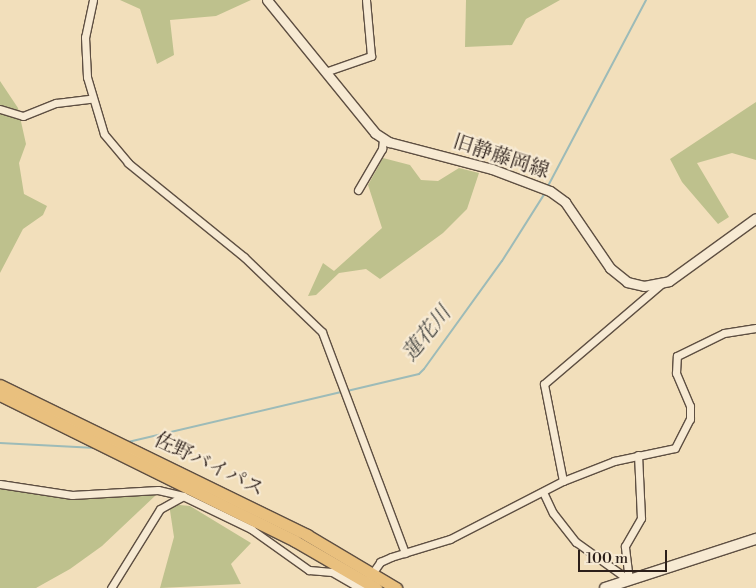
<!DOCTYPE html>
<meta charset="utf-8">
<style>
body{margin:0}
#map{position:relative;width:756px;height:588px;overflow:hidden;background:#f2dfbb;font-family:"Libre Bodoni","Noto Serif JP",serif}
div>[style]{position:absolute}
[style*='--x']{left:calc(var(--x)*1px);top:calc(var(--y)*1px);width:calc(var(--w)*1px);rotate:calc(var(--a)*1deg)}
.green>*{inset:0;background:#bec18d}
.stream>*{height:2px;margin:-1px;padding:0 1px;transform-origin:1px;border-radius:1px;background:#9dbbb8}
.roads{filter:drop-shadow(1px 0 #5e4f42) drop-shadow(-1px 0 #5e4f42) drop-shadow(0 1px #5e4f42) drop-shadow(0 -1px #5e4f42)}
.minor>*{height:7px;margin:-3.5px;padding:0 3.5px;transform-origin:3.5px;border-radius:3.5px;background:#f7ead3}
.tertiary>*{height:9px;margin:-4.5px;padding:0 4.5px;transform-origin:4.5px;border-radius:4.5px;background:#f7ead3}
.secondary>*{height:10px;margin:-5px;padding:0 5px;transform-origin:5px;border-radius:5px;background:#f7ead3}
.trunk>*{height:11px;margin:-5.5px;padding:0 5.5px;transform-origin:5.5px;border-radius:5.5px;background:#e9c07e}
span{translate:-50% -50%;white-space:nowrap;text-align:center;line-height:1.15;-webkit-text-stroke:4.5px #f7ead3;paint-order:stroke}
.street-label{font-size:20px;color:#2c1f1a}
.water-label{font-size:21px;color:#4e4e49;font-style:italic}
.scale{position:absolute;left:578px;top:550px;width:89px;height:22px;box-sizing:border-box;border:2px solid #2c1f1a;border-top:0;padding-left:6px;font-size:15px;line-height:18px;white-space:nowrap;color:#2c1f1a;-webkit-text-stroke:4px #f7ead3;paint-order:stroke}
</style>
<div id="map">
<div class="green">
<i style="clip-path:polygon(120px 0,251px 0,216px 16px,170px 20px,174px 55px,157px 64px,140px 9px)"></i>
<i style="clip-path:polygon(466px 0,560px 0,526px 19px,512px 45px,465px 47px)"></i>
<i style="clip-path:polygon(0 81px,18px 108px,26px 144px,19px 163px,24px 194px,47px 206px,43px 215px,23px 229px,0 273px)"></i>
<i style="clip-path:polygon(756px 102px,756px 160px,732px 153px,697px 163px,729px 217px,718px 224px,682px 182px,670px 159px)"></i>
<i style="clip-path:polygon(383px 158px,410px 165px,421px 180px,438px 181px,459px 168px,479px 173px,467px 209px,443px 233px,380px 279px,366px 269px,339px 273px,316px 295px,308px 296px,323px 263px,334px 271px,382px 228px,368px 185px)"></i>
<i style="clip-path:polygon(0 481px,65px 492px,156px 495px,102px 546px,70px 569px,36px 588px,0 588px)"></i>
<i style="clip-path:polygon(169px 504px,190px 506px,251px 543px,231px 564px,241px 584px,160px 588px,174px 537px)"></i>
</div>
<div class="stream">
<i style="--x:548;--y:186;--w:210;--a:-62.2"></i>
<i style="--x:347;--y:391;--w:74;--a:-13.3"></i>
<i style="--x:419;--y:374;--w:7;--a:-45"></i>
<i style="--x:424;--y:369;--w:133;--a:-54.2"></i>
<i style="--x:502;--y:261;--w:80;--a:-57.7"></i>
<i style="--x:128;--y:442;--w:220;--a:-13.2"></i>
<i style="--x:0;--y:443;--w:96;--a:3"></i>
</div>
<div class="roads">
<div class="minor">
<i style="--x:93;--y:0;--w:38;--a:102"></i>
<i style="--x:85;--y:37;--w:40;--a:87.1"></i>
<i style="--x:87;--y:77;--w:59;--a:73.4"></i>
<i style="--x:104;--y:134;--w:38;--a:50"></i>
<i style="--x:128;--y:163;--w:149;--a:39"></i>
<i style="--x:244;--y:257;--w:108;--a:43.9"></i>
<i style="--x:322;--y:332;--w:236;--a:69.4"></i>
<i style="--x:325;--y:72;--w:49;--a:-19.2"></i>
<i style="--x:371;--y:56;--w:56;--a:-95.1"></i>
<i style="--x:0;--y:109;--w:24;--a:17"></i>
<i style="--x:23;--y:116;--w:35;--a:-22"></i>
<i style="--x:56;--y:103;--w:35;--a:-7"></i>
<i style="--x:358;--y:190;--w:48;--a:-59.7"></i>
<i style="--x:382;--y:149;--w:10;--a:-84"></i>
<i style="--x:563;--y:481;--w:99;--a:-101.1"></i>
<i style="--x:544;--y:384;--w:154;--a:-40.5"></i>
<i style="--x:0;--y:484;--w:73;--a:8.7"></i>
<i style="--x:72;--y:495;--w:86;--a:-3.3"></i>
<i style="--x:158;--y:490;--w:26;--a:13"></i>
<i style="--x:183;--y:496;--w:76;--a:25.9"></i>
<i style="--x:251;--y:529;--w:71;--a:35.3"></i>
<i style="--x:309;--y:570;--w:23;--a:5"></i>
<i style="--x:332;--y:572;--w:32;--a:30"></i>
<i style="--x:543;--y:492;--w:23;--a:65"></i>
<i style="--x:553;--y:513;--w:37;--a:52"></i>
<i style="--x:576;--y:542;--w:65;--a:35.6"></i>
<i style="--x:629;--y:580;--w:34;--a:-97"></i>
<i style="--x:625;--y:546;--w:32;--a:-60"></i>
<i style="--x:641;--y:518;--w:63;--a:-92.7"></i>
<i style="--x:111;--y:588;--w:93;--a:-58.2"></i>
<i style="--x:160;--y:509;--w:26;--a:-29"></i>
<i style="--x:362;--y:588;--w:32;--a:-55"></i>
<i style="--x:380;--y:562;--w:12;--a:-24"></i>
<i style="--x:391;--y:557;--w:62;--a:-17"></i>
<i style="--x:450;--y:539;--w:127;--a:-27.2"></i>
<i style="--x:563;--y:481;--w:55;--a:-21.4"></i>
<i style="--x:614;--y:461;--w:62;--a:-12"></i>
<i style="--x:675;--y:448;--w:33;--a:-63"></i>
<i style="--x:690;--y:419;--w:13;--a:-90"></i>
<i style="--x:690;--y:406;--w:36;--a:-113"></i>
<i style="--x:676;--y:373;--w:17;--a:-87"></i>
<i style="--x:677;--y:356;--w:52;--a:-26.1"></i>
<i style="--x:724;--y:333;--w:32;--a:-9"></i>
</div>
<div class="tertiary">
<i style="--x:267;--y:0;--w:171;--a:50.9"></i>
<i style="--x:375;--y:133;--w:17;--a:33"></i>
<i style="--x:389;--y:142;--w:106;--a:14.7"></i>
<i style="--x:492;--y:169;--w:62;--a:20.8"></i>
<i style="--x:550;--y:191;--w:19;--a:36"></i>
<i style="--x:565;--y:202;--w:80;--a:55.7"></i>
<i style="--x:610;--y:268;--w:22;--a:39"></i>
<i style="--x:627;--y:282;--w:17;--a:13"></i>
<i style="--x:644;--y:286;--w:25;--a:-11"></i>
<i style="--x:669;--y:281;--w:107;--a:-35.9"></i>
</div>
<div class="secondary">
<i style="--x:605;--y:588;--w:159;--a:-18"></i>
</div>
<div class="trunk">
<i style="--x:0;--y:385;--w:342;--a:26"></i>
<i style="--x:307;--y:535;--w:104;--a:30.8"></i>
<i style="--x:0;--y:395;--w:329;--a:26.3"></i>
<i style="--x:295;--y:541;--w:94;--a:30.1"></i>
</div>
</div>
<div class="street-label">
<span style="left:501px;top:157px;rotate:18deg">旧静藤岡線</span>
<span style="left:209px;top:465px;rotate:26deg">佐野バイパス</span>
</div>
<div class="water-label">
<span style="left:427px;top:334px;rotate:-51deg">蓮花川</span>
</div>
<div class="scale">100 m</div>
</div>
